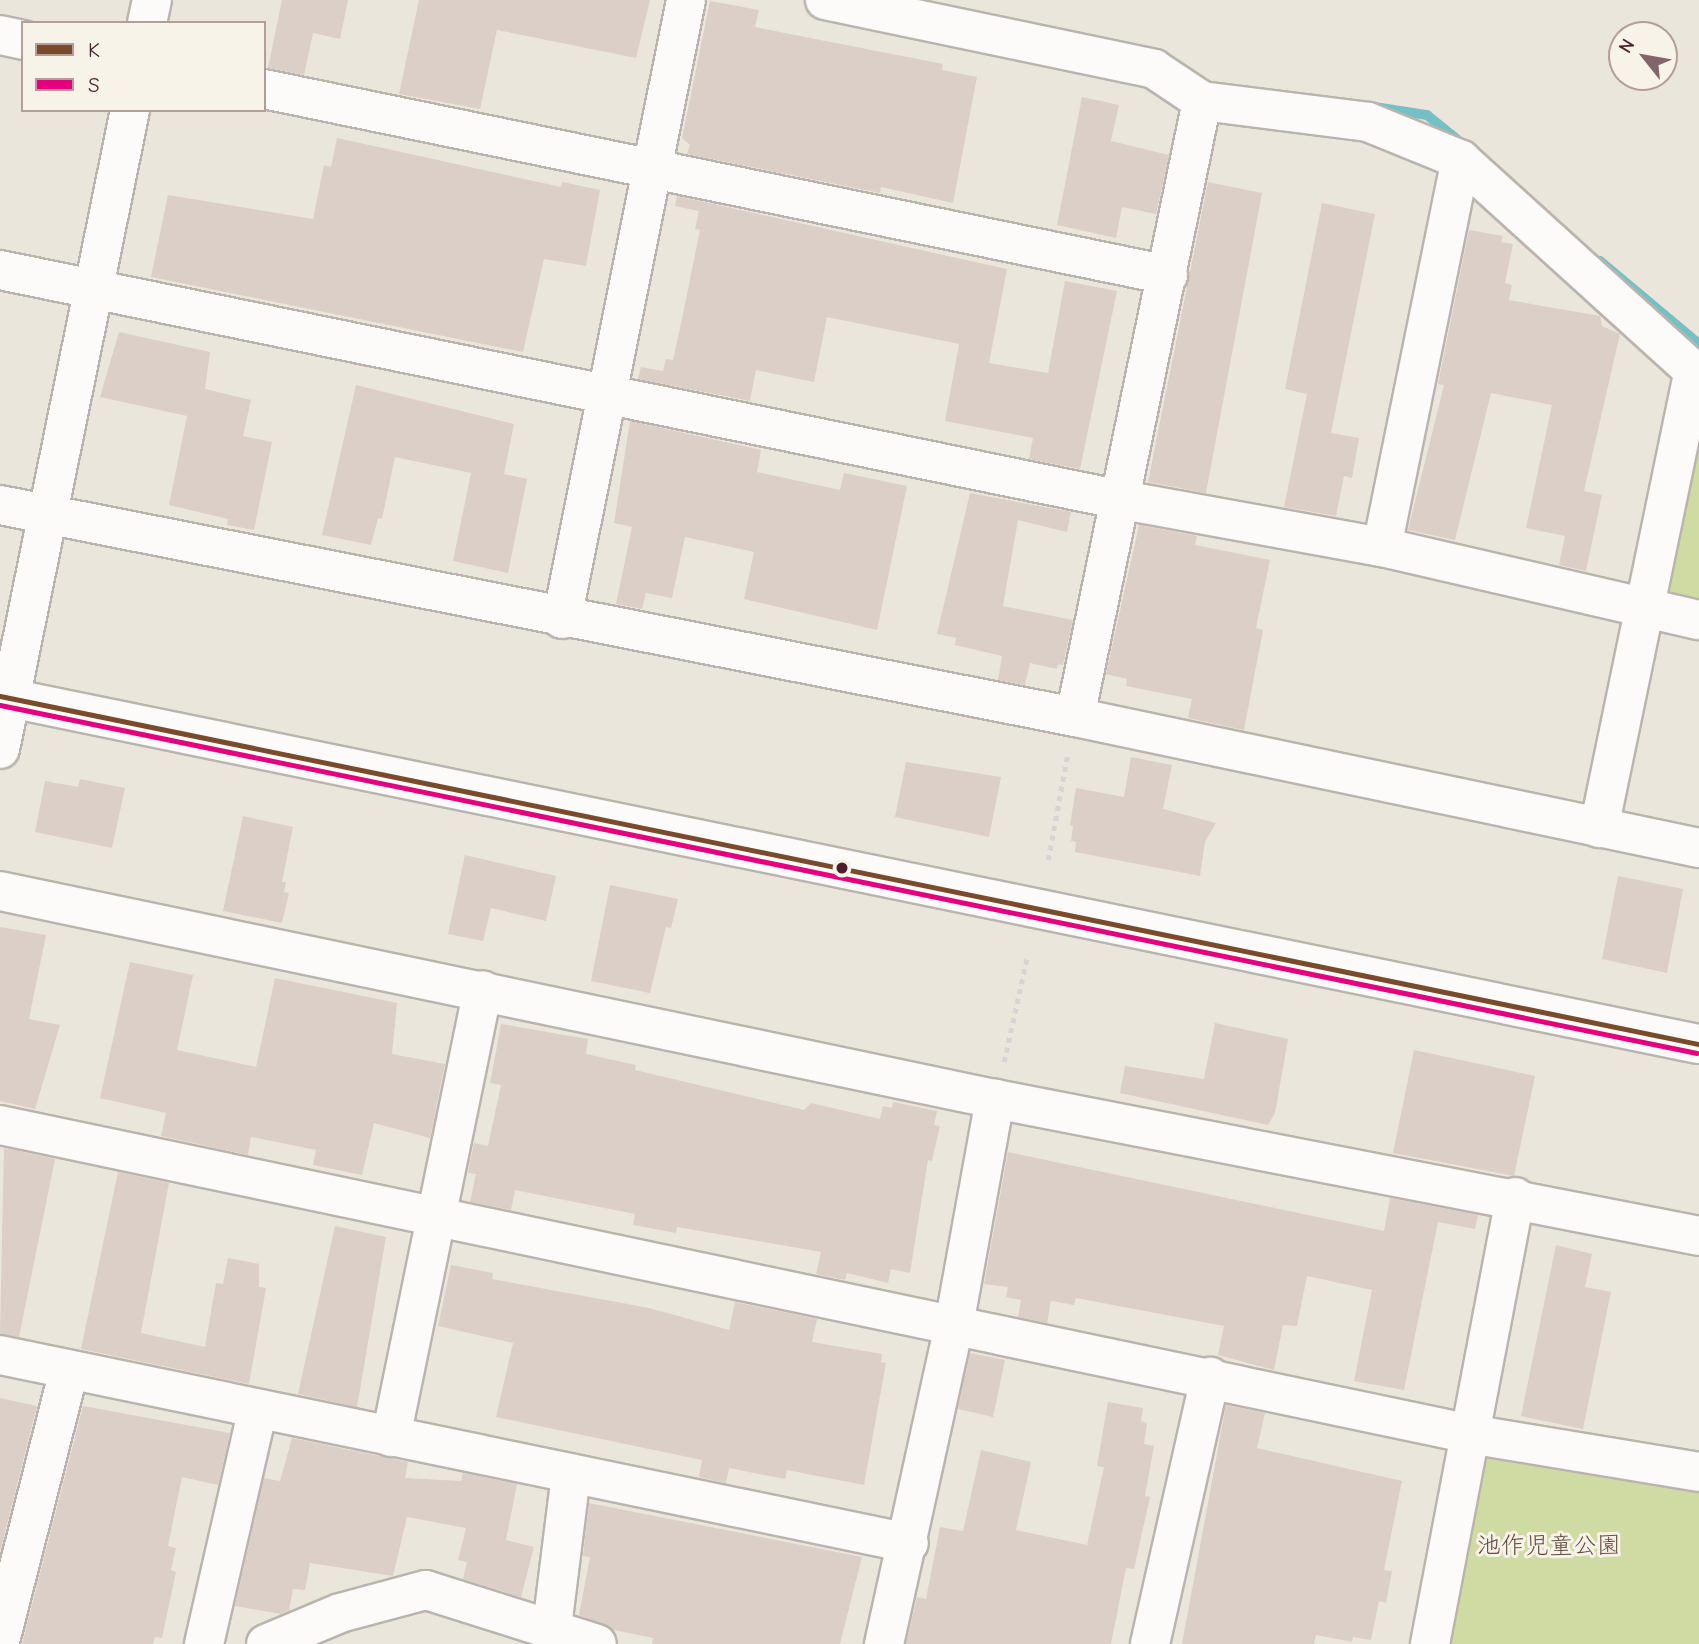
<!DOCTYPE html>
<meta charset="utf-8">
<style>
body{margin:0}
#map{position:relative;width:1699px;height:1644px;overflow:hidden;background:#ebe6db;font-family:"Comic Neue","Klee One",sans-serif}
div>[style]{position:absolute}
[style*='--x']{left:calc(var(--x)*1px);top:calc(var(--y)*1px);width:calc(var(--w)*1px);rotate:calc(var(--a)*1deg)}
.green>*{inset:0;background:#d0daa3}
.stream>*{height:10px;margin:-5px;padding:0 5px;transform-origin:5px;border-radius:5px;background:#73c0c5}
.building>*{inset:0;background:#dccfc8}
.path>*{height:4.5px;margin-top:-2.25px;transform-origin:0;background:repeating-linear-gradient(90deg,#d7d4d2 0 5px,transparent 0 10px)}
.roads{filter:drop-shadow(2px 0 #bbb4ae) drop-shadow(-2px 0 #bbb4ae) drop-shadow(0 2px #bbb4ae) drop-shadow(0 -2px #bbb4ae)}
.minor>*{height:38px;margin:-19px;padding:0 19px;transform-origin:19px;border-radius:19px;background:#fcfbfa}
.bus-1>*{height:5px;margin:-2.5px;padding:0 2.5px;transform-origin:2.5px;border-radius:2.5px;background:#7a4b2a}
.bus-2>*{height:5px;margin:-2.5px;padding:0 2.5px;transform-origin:2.5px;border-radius:2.5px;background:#e5007d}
.dots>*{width:19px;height:19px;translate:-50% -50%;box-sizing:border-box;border:4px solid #f7f3e8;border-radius:50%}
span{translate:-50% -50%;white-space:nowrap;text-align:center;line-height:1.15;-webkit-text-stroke:6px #f7f3e8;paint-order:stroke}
.park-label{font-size:24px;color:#664b3e}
.legend{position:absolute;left:21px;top:21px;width:245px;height:91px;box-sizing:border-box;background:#f7f3e8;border:2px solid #b29e9c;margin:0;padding:9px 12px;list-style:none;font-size:21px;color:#4a1f2b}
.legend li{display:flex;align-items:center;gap:14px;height:35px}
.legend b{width:35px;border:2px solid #b29e9c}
.north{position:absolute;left:1608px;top:21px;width:70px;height:70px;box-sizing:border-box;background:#f7f3e8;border:2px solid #b29e9c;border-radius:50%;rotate:301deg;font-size:19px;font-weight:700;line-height:28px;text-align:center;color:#4a1f2b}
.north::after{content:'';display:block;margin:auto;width:24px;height:32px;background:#826569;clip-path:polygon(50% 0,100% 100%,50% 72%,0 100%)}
</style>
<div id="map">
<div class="green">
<i style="clip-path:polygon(1699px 376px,1699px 620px,1644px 610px)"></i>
<i style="clip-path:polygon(1470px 1434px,1699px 1472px,1699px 1644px,1430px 1644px)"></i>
</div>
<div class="stream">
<i style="--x:1374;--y:107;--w:54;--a:8.6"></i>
<i style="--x:1427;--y:115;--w:49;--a:39.2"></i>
<i style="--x:1600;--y:261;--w:129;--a:40"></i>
</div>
<div class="building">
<i style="clip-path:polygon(282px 0,348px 0,340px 39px,313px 33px,304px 75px,268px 68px)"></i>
<i style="clip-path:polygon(419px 0,650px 0,636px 58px,497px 30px,480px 109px,399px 94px)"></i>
<i style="clip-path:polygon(710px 1px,759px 10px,755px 27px,943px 64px,942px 70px,977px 77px,953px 203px,881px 187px,880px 193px,687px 154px,690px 145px,682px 138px)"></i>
<i style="clip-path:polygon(1082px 97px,1119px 105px,1111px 141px,1169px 155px,1156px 214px,1122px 207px,1116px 238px,1057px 225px)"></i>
<i style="clip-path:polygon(337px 138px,561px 187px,562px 182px,600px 190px,586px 266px,544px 259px,523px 352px,151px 277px,168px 195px,313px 219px,324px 165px,331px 167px)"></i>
<i style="clip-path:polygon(1208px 182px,1262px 193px,1206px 493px,1148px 482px)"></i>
<i style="clip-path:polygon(677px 196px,1007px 269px,989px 363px,1048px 373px,1065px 281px,1117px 291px,1080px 469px,1029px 459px,1033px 438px,945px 421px,959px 344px,827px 317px,814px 382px,756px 370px,750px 401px,638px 379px,641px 367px,663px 371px,666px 359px,673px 360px,683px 314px,700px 230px,695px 229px,699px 211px,675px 206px)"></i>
<i style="clip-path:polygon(1322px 203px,1375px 214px,1331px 433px,1359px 438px,1352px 478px,1344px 476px,1336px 516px,1284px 507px,1307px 394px,1285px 389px)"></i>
<i style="clip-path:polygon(1469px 230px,1503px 236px,1501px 242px,1513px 244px,1505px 283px,1512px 285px,1509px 300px,1600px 316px,1602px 326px,1620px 334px,1584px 491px,1602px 495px,1586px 571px,1559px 565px,1565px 536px,1526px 528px,1552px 405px,1491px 393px,1455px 540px,1408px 530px,1444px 385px,1438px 384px)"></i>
<i style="clip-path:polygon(119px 332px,210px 352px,205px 389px,251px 400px,243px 436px,272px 442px,254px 530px,227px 525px,228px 519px,169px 505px,187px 416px,100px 397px)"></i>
<i style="clip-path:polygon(356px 385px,514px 424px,504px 474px,527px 479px,508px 573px,453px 561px,471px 473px,395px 457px,382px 519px,378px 518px,371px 545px,322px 535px)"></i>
<i style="clip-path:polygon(630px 421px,761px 450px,757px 472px,840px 490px,844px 473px,907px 486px,877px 630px,744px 599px,754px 552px,685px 537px,672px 598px,646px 593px,642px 609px,616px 604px,632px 527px,614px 523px)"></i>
<i style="clip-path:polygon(970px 493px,1071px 512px,1067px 532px,1018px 520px,1003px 606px,1073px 620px,1063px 665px,1058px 664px,1057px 669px,1030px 663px,1025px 685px,998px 680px,1002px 656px,955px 645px,956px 638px,937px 634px)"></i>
<i style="clip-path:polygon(1139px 525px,1197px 536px,1195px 545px,1270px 560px,1256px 628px,1263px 630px,1244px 730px,1188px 718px,1192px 699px,1126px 686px,1127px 679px,1106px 674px)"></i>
<i style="clip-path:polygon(1131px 757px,1172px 765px,1163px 809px,1216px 823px,1205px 842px,1200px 876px,1075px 852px,1076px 842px,1071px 841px,1073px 826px,1070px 825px,1076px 788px,1124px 797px)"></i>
<i style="clip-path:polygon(906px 762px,1001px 777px,989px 837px,895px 817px)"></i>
<i style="clip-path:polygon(80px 779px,125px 788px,112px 848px,35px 832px,45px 781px,78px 787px)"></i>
<i style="clip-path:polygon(243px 816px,293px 827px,282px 882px,286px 882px,284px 892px,289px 893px,282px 923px,223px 911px)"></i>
<i style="clip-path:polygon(465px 855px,556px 876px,546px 921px,491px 908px,483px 941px,448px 934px)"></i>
<i style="clip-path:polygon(1618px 876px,1683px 889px,1667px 973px,1602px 959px)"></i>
<i style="clip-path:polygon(610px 885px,678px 899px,671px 928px,666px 927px,650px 993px,591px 981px)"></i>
<i style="clip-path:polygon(0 927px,46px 935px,29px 1019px,60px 1025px,35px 1109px,0 1101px)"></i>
<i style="clip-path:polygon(130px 962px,193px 975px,177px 1050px,256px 1067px,275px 978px,397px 1003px,392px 1054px,445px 1064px,430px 1138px,374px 1123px,362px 1175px,313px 1165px,316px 1150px,251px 1137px,248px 1155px,161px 1136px,166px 1113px,100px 1098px)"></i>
<i style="clip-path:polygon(1215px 1023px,1288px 1039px,1275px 1113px,1268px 1125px,1120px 1093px,1125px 1066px,1204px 1079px)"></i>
<i style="clip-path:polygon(501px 1024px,588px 1039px,586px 1054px,636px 1065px,635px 1070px,804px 1110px,811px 1103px,880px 1119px,883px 1106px,892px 1108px,893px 1102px,937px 1111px,934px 1125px,940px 1126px,932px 1161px,928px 1160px,910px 1273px,891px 1269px,888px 1283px,847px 1273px,845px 1280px,816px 1274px,821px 1252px,677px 1227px,676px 1233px,633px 1225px,635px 1214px,515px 1190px,511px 1210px,470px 1202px,476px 1174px,468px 1173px,474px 1143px,488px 1146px,501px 1085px,490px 1083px)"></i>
<i style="clip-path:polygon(1414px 1050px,1535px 1076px,1514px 1176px,1393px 1153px)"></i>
<i style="clip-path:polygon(4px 1148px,55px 1159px,19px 1337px,0 1334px)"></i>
<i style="clip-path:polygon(1008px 1152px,1384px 1231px,1390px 1198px,1478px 1215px,1475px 1229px,1438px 1222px,1404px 1390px,1354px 1381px,1372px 1290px,1307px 1276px,1297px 1326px,1283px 1325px,1274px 1370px,1218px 1355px,1224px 1326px,1076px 1298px,1074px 1305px,1051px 1301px,1047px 1323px,1018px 1317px,1021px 1300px,1006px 1297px,1008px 1287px,984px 1284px)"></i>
<i style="clip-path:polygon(118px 1172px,169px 1183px,141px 1333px,205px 1347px,216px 1283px,223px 1284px,228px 1258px,259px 1264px,259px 1287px,266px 1288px,249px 1384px,81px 1349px)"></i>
<i style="clip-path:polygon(335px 1226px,386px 1237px,357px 1407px,298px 1394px)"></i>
<i style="clip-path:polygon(1556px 1245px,1592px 1254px,1585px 1287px,1611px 1292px,1583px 1429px,1521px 1416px)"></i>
<i style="clip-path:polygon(451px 1265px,493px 1273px,492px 1279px,649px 1308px,729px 1330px,735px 1302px,817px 1319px,812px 1342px,882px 1354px,881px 1362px,886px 1363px,864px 1485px,787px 1470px,785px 1479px,729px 1468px,726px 1483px,699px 1477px,702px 1460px,496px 1417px,513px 1343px,438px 1326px)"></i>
<i style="clip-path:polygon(970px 1353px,1005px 1360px,993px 1417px,958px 1409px)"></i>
<i style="clip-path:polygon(0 1398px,37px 1406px,0 1552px)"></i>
<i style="clip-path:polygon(1108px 1402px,1143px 1408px,1141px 1421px,1147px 1423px,1144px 1444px,1154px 1446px,1145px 1496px,1150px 1497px,1134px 1569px,1126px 1568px,1111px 1644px,906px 1644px,917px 1597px,926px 1599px,940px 1527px,963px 1531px,981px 1450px,1031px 1462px,1016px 1530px,1087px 1545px,1104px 1467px,1097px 1466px)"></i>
<i style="clip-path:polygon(1226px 1405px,1265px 1413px,1257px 1448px,1402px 1481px,1384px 1570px,1392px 1571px,1386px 1603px,1379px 1601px,1371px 1640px,1353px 1637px,1352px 1642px,1316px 1635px,1314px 1644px,1182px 1644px)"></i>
<i style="clip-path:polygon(83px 1406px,230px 1433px,218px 1485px,182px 1477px,168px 1546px,176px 1548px,171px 1570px,176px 1572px,162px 1638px,155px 1637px,153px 1644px,22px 1644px)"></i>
<i style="clip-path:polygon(292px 1438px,408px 1462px,405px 1478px,461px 1481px,463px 1473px,517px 1484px,506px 1540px,534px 1547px,521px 1597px,463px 1579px,467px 1562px,458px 1560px,466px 1528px,407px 1517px,393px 1576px,310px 1563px,305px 1590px,293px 1589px,289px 1610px,281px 1614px,235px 1606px,264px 1478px,280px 1481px)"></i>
<i style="clip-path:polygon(589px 1503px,862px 1557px,840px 1644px,652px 1644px,653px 1638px,614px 1630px,579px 1615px,590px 1557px,583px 1556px)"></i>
</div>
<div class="path">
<i style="--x:1048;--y:860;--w:110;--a:-79.5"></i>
<i style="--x:1004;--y:1062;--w:107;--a:-77.6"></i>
</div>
<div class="roads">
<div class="minor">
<i style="--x:825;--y:0;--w:336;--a:11.8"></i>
<i style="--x:1154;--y:69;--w:58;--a:33.7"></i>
<i style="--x:1202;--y:101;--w:167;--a:7.2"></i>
<i style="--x:1368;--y:122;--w:100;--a:22.2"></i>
<i style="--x:1461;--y:160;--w:321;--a:42.2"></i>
<i style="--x:147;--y:23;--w:24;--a:-78"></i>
<i style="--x:0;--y:35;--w:24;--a:12"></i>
<i style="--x:264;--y:89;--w:923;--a:11.63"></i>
<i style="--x:0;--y:270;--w:1140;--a:11.59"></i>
<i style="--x:1117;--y:499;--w:269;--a:10.3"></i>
<i style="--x:1382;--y:547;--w:325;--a:13"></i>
<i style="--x:0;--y:505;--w:1096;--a:11.16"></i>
<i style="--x:1075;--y:717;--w:638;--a:11.86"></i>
<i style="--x:1382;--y:547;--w:395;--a:-78.5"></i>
<i style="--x:562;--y:619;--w:631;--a:-78.67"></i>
<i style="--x:0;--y:696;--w:1734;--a:11.58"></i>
<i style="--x:1075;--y:717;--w:629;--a:-78.35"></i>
<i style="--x:0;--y:749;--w:652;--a:-78.5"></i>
<i style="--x:1599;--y:828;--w:467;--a:-78.3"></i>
<i style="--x:0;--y:891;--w:1017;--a:11.81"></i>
<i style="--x:995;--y:1099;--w:717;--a:11.01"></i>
<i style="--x:0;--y:1125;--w:1502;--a:11.87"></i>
<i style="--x:1470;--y:1434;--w:232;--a:9.4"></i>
<i style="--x:0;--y:1355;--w:928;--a:11.69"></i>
<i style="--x:391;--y:1437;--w:456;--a:-78.4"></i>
<i style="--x:552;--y:1627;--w:154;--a:-82.9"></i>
<i style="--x:0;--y:1641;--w:280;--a:-75.7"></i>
<i style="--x:204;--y:1644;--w:241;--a:-77.1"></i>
<i style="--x:266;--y:1644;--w:80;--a:-22.7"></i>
<i style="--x:340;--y:1613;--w:89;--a:-15"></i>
<i style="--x:426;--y:1590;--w:179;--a:17.5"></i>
<i style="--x:884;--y:1644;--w:327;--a:-77.6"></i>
<i style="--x:954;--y:1325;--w:230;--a:-79.7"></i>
<i style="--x:1150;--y:1644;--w:274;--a:-77.3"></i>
<i style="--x:1430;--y:1644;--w:455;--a:-79.2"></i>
</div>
</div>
<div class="bus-1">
<i style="--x:0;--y:696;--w:1734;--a:11.58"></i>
</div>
<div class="bus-2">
<i style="--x:0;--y:705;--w:1732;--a:11.59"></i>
</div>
<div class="dots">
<i style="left:842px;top:868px;background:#4a1f2b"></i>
</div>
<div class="park-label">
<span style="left:1549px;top:1546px">池作児童公園</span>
</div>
<ul class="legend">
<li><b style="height:9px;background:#7a4b2a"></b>K</li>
<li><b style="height:9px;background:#e5007d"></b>S</li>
</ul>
<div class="north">N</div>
</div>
